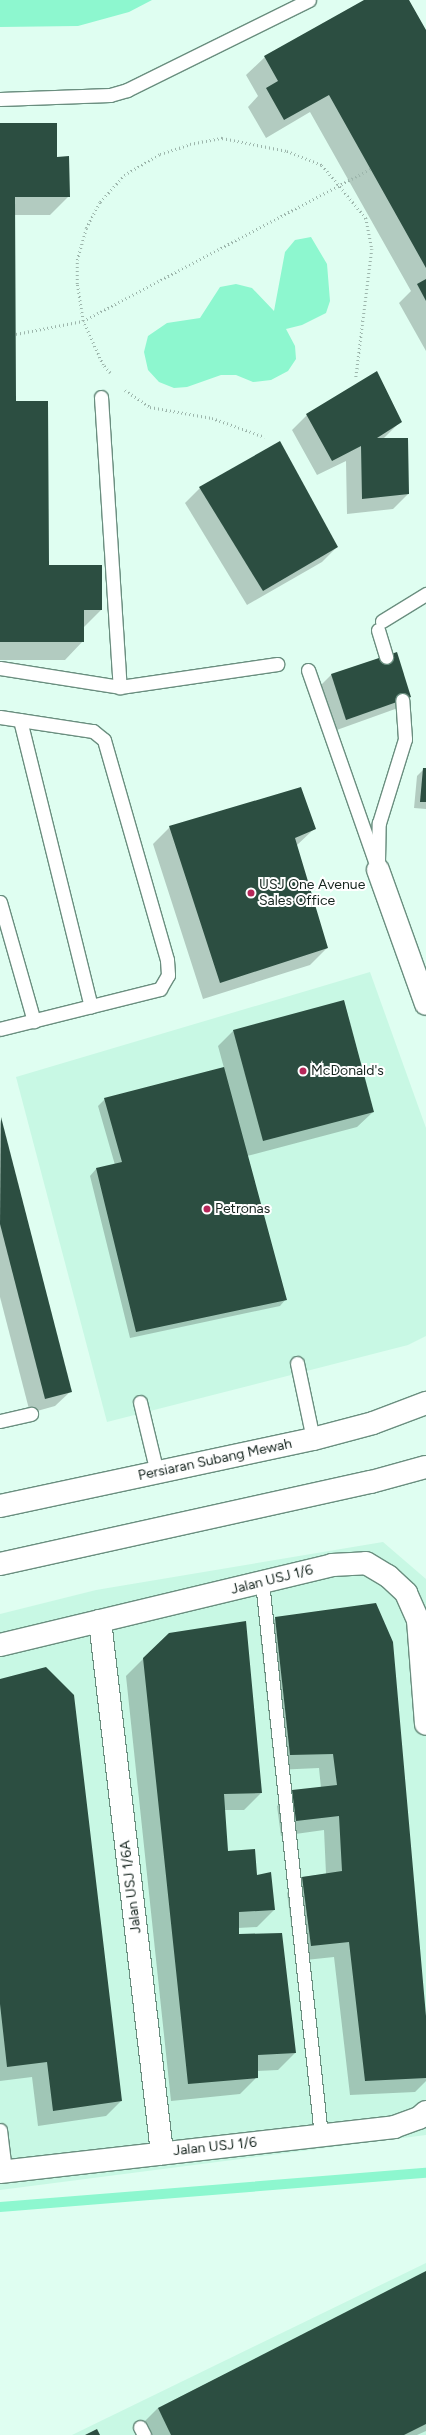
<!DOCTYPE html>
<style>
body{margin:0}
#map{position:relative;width:426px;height:2435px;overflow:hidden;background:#dffef1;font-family:Figtree,sans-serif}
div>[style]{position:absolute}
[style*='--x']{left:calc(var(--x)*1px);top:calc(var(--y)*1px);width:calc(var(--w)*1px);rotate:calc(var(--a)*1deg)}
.built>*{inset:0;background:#c8f8e4}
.water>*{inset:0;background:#8df7cf}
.shadow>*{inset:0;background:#0003}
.stream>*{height:10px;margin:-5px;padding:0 5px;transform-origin:5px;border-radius:5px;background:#8df7cf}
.building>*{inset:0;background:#2c4e41}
.path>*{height:2.5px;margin-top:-1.25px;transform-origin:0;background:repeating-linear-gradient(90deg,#9db6ac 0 1px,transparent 0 4px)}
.roads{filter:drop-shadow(1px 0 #6a8e7f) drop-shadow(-1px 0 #6a8e7f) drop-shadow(0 1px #6a8e7f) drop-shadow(0 -1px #6a8e7f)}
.service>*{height:13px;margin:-6.5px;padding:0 6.5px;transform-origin:6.5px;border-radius:6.5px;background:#fff}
.minor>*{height:22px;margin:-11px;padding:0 11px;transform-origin:11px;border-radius:11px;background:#fff}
.secondary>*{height:22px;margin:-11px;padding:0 11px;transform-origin:11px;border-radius:11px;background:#fff}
.dots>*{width:11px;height:11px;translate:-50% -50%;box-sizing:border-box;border:2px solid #fff;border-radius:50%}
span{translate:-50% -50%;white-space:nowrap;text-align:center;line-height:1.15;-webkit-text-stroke:4px #fff;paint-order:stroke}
.poi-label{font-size:14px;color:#15241e}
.left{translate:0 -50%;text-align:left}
.street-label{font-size:14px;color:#15241e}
</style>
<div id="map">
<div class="built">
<i style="clip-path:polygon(370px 972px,426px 1128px,426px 1336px,408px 1345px,107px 1422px,16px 1077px)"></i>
<i style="clip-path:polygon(383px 1542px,426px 1579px,426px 2135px,0 2190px,0 1614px,96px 1590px)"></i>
<i style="clip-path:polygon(426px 2263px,426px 2435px,72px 2435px)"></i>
</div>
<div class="water">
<i style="clip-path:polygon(0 0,152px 0,129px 12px,78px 26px,0 27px)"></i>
<i style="clip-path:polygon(311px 237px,327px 264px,330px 301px,326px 313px,302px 325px,286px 329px,295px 346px,296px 359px,288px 371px,271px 380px,253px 382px,236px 375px,221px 375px,187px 387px,174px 388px,159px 382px,148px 370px,144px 352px,148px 336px,167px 323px,200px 318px,220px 287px,236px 284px,252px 288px,274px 311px,285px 252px,295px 240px)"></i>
</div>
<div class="shadow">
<i style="clip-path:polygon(366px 0,408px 0,426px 32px,426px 351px,399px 303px,411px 291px,310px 112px,266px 138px,248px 107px,258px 96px,246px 75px,265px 57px)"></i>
<i style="clip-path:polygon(0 124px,56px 158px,69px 196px,50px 215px,14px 215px,15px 402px,48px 566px,101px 610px,83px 628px,83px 641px,65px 660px,0 660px)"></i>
<i style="clip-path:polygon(307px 415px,400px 422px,383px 439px,408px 494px,393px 509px,347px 514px,346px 461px,317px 475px,292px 430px)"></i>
<i style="clip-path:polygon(200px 488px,337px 547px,322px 562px,247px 605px,185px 503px)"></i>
<i style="clip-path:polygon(396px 653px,410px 696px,398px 708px,334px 731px,319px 687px,331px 675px)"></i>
<i style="clip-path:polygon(424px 769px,426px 769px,426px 809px,414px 808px,417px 776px)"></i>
<i style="clip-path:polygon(170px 827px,314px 829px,296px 846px,327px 948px,310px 965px,203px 999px,153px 844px)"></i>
<i style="clip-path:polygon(233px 1031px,373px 1112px,357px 1127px,247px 1156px,286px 1299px,280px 1306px,130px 1338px,90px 1176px,96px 1169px,115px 1165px,98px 1106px,105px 1099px,224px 1068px,218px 1046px)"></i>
<i style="clip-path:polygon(0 1120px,71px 1391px,55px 1406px,30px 1413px,0 1297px)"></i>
<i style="clip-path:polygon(375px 1604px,426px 2028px,426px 2081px,415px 2092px,350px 2095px,334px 1957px,296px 1961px,287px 1893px,302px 1877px,326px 1874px,324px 1830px,281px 1836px,277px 1806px,293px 1791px,321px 1788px,319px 1768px,275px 1770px,260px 1633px,276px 1618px)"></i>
<i style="clip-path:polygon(245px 1622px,261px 1793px,244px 1810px,224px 1810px,227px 1852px,274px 1910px,257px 1927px,238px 1928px,238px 1935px,295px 2053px,278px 2070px,257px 2071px,257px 2077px,240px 2094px,171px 2101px,126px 1676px,144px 1658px)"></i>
<i style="clip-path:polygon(0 1680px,121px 2101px,106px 2116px,38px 2126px,32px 2077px,0 2081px)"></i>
<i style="clip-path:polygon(426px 2273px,426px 2431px,417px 2435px,149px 2435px,143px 2423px,158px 2408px)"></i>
</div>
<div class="stream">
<i style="--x:0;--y:2207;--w:427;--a:-4.6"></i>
</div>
<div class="building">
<i style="clip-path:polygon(364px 0,409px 0,426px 30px,426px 268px,329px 95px,284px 120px,266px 88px,278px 81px,264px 56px)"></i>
<i style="clip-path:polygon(0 123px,57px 123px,57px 157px,69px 156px,70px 197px,15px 197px,16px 401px,48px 401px,49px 565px,102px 565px,102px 610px,84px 610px,84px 642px,0 642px)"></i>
<i style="clip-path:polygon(426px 279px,426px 301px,417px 284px)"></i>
<i style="clip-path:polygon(377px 371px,402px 422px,377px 438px,408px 438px,409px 494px,362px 499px,361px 446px,332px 461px,306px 414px)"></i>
<i style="clip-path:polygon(280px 441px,338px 547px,263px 591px,199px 487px)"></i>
<i style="clip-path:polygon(397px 652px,411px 697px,346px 720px,331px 674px)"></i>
<i style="clip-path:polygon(423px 768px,426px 768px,426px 802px,420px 802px)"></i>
<i style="clip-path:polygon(301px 787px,316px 829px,295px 838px,328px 948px,220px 983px,169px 826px)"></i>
<i style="clip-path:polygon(344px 1000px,374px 1112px,263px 1141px,233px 1030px)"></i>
<i style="clip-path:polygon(224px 1067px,287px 1300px,136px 1332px,96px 1168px,122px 1162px,104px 1098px)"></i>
<i style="clip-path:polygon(1px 1117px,72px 1392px,45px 1399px,0 1224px)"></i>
<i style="clip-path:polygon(376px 1603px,393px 1642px,426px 2016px,426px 2078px,365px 2081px,349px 1942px,311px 1946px,302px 1877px,342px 1871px,339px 1816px,296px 1821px,292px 1790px,337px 1785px,333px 1754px,290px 1755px,275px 1617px)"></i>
<i style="clip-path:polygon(246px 1621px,262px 1793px,224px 1794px,228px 1851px,255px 1849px,257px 1875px,271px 1872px,275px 1910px,239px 1912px,239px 1934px,282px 1933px,296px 2053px,258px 2055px,258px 2078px,188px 2084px,143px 1658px,169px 1633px)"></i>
<i style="clip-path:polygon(46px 1667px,74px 1695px,122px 2101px,53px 2111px,47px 2062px,7px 2067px,0 2004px,0 1679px)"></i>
<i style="clip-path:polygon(426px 2271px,426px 2424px,404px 2435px,171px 2435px,158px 2408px)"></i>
<i style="clip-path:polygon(97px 2429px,100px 2435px,85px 2435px)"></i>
</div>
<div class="path">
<i style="--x:16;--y:334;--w:68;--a:-11"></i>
<i style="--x:83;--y:321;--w:325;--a:-27.9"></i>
<i style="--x:110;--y:373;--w:11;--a:-131"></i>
<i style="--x:103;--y:365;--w:48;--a:-114.4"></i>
<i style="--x:83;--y:321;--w:37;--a:-99"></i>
<i style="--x:77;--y:284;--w:24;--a:-90"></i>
<i style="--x:77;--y:260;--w:33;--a:-74"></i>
<i style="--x:86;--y:228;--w:30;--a:-62"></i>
<i style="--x:100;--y:202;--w:36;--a:-48"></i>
<i style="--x:124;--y:175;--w:42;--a:-30.3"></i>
<i style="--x:160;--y:154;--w:32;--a:-18"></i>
<i style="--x:190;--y:144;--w:33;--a:-11"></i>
<i style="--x:222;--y:138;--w:66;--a:11.3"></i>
<i style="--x:287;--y:151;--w:38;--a:22"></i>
<i style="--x:322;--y:165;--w:69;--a:50.3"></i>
<i style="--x:366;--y:218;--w:32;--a:79"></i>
<i style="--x:372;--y:249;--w:129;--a:97.1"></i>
<i style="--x:125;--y:390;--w:30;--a:34"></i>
<i style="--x:150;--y:407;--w:63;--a:10.1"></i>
<i style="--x:212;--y:418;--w:56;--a:19.7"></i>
</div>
<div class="roads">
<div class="service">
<i style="--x:0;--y:99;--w:110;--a:-2.1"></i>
<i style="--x:110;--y:95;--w:18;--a:-16"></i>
<i style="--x:127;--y:90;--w:203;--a:-26.3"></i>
<i style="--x:101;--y:397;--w:291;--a:86.3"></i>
<i style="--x:382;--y:621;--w:52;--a:-31.5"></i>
<i style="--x:378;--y:630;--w:28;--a:73"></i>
<i style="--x:0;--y:668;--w:121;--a:9"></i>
<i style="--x:120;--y:687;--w:159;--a:-8.3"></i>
<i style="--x:308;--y:670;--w:212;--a:70.7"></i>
<i style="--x:0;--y:717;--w:94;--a:8.6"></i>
<i style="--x:93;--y:731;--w:14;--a:39"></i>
<i style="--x:104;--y:740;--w:229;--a:74"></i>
<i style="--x:167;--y:960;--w:15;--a:86"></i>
<i style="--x:168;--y:975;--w:16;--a:120"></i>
<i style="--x:160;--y:989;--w:165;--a:166"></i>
<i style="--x:20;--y:720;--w:295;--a:76.1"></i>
<i style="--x:378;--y:862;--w:39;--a:-89"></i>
<i style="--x:379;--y:823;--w:88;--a:-72.8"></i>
<i style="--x:405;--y:739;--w:39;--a:-94"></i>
<i style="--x:0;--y:902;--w:124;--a:74.1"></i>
<i style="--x:297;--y:1363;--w:78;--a:78.1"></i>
<i style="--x:140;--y:1402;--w:73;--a:76.5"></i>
<i style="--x:0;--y:1421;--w:32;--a:-13"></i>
<i style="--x:262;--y:1582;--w:557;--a:83.92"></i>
<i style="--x:0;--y:2130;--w:41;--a:83"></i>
<i style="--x:140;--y:2427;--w:9;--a:63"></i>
</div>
<div class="minor">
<i style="--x:378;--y:870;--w:142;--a:70.3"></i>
<i style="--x:100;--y:1621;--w:536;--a:83.35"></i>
<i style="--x:0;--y:1645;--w:342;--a:-13.5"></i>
<i style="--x:332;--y:1565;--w:34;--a:-3"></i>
<i style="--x:366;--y:1563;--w:26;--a:31"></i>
<i style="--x:388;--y:1576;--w:25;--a:43"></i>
<i style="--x:406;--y:1593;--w:30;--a:66"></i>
<i style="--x:418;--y:1620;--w:104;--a:85.6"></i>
<i style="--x:0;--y:2172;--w:397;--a:-6.5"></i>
<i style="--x:394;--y:2127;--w:27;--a:-20"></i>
<i style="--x:419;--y:2118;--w:9;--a:-41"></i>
</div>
<div class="secondary">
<i style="--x:0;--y:1506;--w:320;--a:-12.1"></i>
<i style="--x:313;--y:1439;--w:62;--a:-14.9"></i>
<i style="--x:373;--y:1423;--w:57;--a:-20.7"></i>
<i style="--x:0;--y:1564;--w:380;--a:-12.5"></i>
<i style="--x:371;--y:1482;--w:57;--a:-15.3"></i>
</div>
</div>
<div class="dots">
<i style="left:251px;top:893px;background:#b62759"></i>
<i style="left:303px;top:1071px;background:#b62759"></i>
<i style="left:207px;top:1209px;background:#b62759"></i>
</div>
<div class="poi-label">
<span class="left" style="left:259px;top:893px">USJ One Avenue<br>Sales Office</span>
<span class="left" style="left:311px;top:1071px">McDonald's</span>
<span class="left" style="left:215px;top:1209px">Petronas</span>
</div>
<div class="street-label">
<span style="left:215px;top:1460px;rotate:-12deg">Persiaran Subang Mewah</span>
<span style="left:272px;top:1580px;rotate:-14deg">Jalan USJ 1/6</span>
<span style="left:131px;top:1887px;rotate:-97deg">Jalan USJ 1/6A</span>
<span style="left:215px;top:2147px;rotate:-6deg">Jalan USJ 1/6</span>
</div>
</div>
